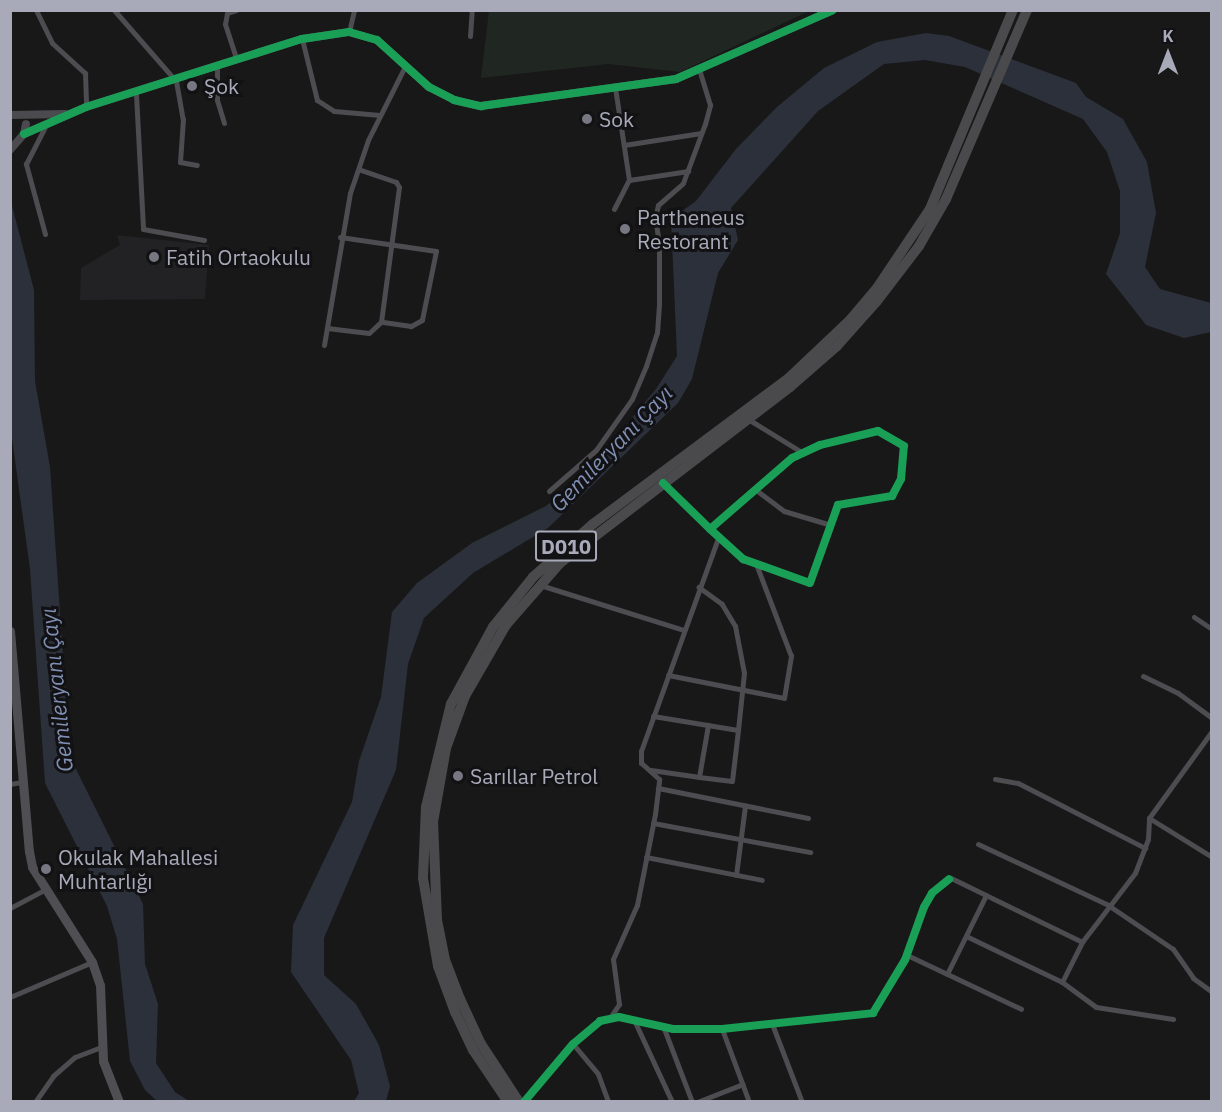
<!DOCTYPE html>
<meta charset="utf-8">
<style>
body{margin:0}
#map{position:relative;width:1222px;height:1112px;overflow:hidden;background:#181818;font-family:"IBM Plex Sans",sans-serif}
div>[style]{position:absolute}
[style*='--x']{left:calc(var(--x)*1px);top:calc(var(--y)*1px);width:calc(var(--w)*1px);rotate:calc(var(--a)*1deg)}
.built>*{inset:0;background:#222224}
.green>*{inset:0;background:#202722}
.water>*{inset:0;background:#2b303a}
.street>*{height:5px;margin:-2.5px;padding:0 2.5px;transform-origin:2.5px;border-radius:2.5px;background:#4c4c51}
.secondary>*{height:8px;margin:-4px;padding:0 4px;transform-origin:4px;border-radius:4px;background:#4b4b4f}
.primary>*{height:9px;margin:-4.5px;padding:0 4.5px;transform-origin:4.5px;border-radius:4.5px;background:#4e4e53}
.highway>*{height:10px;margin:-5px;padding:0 5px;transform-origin:5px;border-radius:5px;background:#4a4a4d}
.cycleway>*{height:8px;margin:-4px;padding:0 4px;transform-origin:4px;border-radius:4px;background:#1a9f57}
.dots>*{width:16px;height:16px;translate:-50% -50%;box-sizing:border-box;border:3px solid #121214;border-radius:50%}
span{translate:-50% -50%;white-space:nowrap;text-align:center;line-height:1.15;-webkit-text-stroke:6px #121214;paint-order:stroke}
.shield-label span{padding:2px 4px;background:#121214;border:2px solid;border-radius:4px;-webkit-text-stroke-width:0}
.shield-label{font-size:20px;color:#a9aab9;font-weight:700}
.poi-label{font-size:21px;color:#a9aab9}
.left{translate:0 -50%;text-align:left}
.water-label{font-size:22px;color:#808fb3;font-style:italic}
.frame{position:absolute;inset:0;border:12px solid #a9aab9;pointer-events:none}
.north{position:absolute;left:1138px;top:24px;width:60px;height:60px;-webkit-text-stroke:4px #121214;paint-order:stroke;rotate:0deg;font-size:16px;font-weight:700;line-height:24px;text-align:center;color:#a9aab9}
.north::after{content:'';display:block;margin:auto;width:21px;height:27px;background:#a9aab9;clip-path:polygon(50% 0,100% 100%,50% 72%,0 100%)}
</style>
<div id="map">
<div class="built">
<i style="clip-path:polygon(117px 235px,209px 245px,205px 299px,80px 300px,81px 268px,120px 245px)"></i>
</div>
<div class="green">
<i style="clip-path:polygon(489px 11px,489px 10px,809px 11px,680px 72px,609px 64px,481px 78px)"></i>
</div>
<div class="water">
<i style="clip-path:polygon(926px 33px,949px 36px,1076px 83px,1086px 97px,1123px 119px,1147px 162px,1156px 213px,1145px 267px,1160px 289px,1211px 303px,1211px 332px,1184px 338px,1146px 325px,1106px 274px,1120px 233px,1120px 191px,1107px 152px,1083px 119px,965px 67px,925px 60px,884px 64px,818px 111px,731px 208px,738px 240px,718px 273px,692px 379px,678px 403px,548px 528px,473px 573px,424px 618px,408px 664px,396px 770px,324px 938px,324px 975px,356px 1004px,379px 1045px,390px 1086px,386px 1101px,354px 1101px,359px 1093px,351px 1060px,291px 972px,293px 925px,352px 802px,359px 761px,381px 697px,392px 612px,417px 583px,472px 543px,546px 506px,587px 472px,656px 389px,677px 356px,671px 219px,696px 201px,736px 149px,777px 107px,824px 68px,877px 42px)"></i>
<i style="clip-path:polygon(10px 198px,34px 290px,35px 381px,50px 467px,70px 757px,143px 904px,145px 964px,158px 1004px,156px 1063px,175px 1092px,189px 1101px,157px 1101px,145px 1090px,130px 1061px,117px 939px,107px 906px,45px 783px,30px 569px,10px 424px)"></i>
</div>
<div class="street">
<i style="--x:36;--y:10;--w:37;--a:64"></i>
<i style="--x:52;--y:43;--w:45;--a:42.3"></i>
<i style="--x:85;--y:73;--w:34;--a:88"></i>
<i style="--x:114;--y:10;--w:94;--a:48.9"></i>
<i style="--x:176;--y:81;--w:39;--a:80"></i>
<i style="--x:183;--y:119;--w:43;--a:94"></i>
<i style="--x:180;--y:162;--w:17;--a:10"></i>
<i style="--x:236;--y:10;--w:9;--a:162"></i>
<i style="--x:227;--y:13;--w:11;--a:100"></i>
<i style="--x:225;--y:24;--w:38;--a:72"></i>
<i style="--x:349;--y:32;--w:23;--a:-77"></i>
<i style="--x:470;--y:36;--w:26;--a:-86"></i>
<i style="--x:302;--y:39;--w:63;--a:76.2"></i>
<i style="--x:317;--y:100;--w:20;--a:33"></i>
<i style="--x:334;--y:111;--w:46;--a:5"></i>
<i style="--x:217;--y:68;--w:32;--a:90"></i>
<i style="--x:217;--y:100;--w:24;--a:73"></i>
<i style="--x:136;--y:94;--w:135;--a:87"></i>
<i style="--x:143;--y:229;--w:62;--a:10.2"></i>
<i style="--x:624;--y:145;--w:78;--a:-8.9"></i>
<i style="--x:629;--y:180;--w:60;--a:-8.7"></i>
<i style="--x:614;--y:209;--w:33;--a:-63"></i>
<i style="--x:629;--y:180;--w:94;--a:-98.6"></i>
<i style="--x:45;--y:234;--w:73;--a:-105.2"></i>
<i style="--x:26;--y:164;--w:44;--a:-62.9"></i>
<i style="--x:340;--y:237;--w:97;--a:8.3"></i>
<i style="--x:436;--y:251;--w:70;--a:101.5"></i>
<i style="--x:422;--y:320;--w:13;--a:151"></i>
<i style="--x:411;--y:326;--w:30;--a:-172"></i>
<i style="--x:327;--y:328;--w:42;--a:6.8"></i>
<i style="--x:369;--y:333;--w:16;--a:-43"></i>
<i style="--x:381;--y:322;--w:136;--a:-82.4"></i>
<i style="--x:399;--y:187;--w:6;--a:-121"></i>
<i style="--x:396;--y:182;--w:39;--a:-161"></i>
<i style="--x:324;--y:345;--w:154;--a:-80.3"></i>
<i style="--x:350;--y:193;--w:56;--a:-71.2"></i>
<i style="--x:368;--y:140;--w:83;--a:-63.4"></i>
<i style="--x:748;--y:419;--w:65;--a:31.7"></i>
<i style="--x:663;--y:483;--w:66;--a:44.4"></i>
<i style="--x:710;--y:529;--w:45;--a:42.3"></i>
<i style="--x:743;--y:559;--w:71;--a:19.7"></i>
<i style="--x:810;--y:583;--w:83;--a:-70.3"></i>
<i style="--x:838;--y:505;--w:55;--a:-9.5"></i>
<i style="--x:892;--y:496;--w:19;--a:-62"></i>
<i style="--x:901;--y:479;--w:33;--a:-85"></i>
<i style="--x:904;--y:446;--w:30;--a:-150"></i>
<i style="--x:878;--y:431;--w:60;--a:166.4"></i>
<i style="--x:820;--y:445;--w:31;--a:155"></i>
<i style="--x:792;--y:458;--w:108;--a:139.1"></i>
<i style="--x:756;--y:490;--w:35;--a:37"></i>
<i style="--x:784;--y:511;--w:49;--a:16.6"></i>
<i style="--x:549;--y:491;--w:62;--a:-41.1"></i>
<i style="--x:596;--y:450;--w:62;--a:-54.8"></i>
<i style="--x:632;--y:399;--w:36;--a:-67"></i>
<i style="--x:646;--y:366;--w:35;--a:-72"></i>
<i style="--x:657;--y:333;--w:29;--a:-86"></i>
<i style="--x:659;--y:304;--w:61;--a:-90"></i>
<i style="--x:659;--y:243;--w:25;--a:-99"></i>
<i style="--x:655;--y:218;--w:13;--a:-77"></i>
<i style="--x:658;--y:205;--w:33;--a:-41"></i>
<i style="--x:683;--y:183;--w:63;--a:-69.6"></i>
<i style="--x:705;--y:124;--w:20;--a:-75"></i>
<i style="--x:710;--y:105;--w:39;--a:-107"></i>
<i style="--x:540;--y:585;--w:151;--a:17.4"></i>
<i style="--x:1194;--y:617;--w:22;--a:34"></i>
<i style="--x:668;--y:675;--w:118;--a:11.2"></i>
<i style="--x:784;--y:698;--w:43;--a:-80.5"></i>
<i style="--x:791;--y:656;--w:98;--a:-110.8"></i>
<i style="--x:1143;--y:676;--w:39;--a:26"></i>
<i style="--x:1178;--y:693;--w:42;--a:36.3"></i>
<i style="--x:653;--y:716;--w:86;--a:9.4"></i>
<i style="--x:738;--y:730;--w:57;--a:-84"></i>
<i style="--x:744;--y:673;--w:48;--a:-100.8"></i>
<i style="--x:735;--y:626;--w:26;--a:-121"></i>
<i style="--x:722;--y:604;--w:29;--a:-144"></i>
<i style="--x:651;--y:770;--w:49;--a:8.3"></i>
<i style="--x:699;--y:777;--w:53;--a:-80.2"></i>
<i style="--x:699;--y:777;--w:33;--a:7"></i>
<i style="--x:732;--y:781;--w:51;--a:-83.3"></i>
<i style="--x:995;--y:779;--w:23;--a:10"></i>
<i style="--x:1018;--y:783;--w:143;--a:27.1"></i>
<i style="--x:10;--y:784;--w:11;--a:-10"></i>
<i style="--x:658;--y:788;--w:153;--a:11.3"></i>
<i style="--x:1149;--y:818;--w:74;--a:31.8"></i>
<i style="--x:653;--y:823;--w:160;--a:10.5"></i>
<i style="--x:978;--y:844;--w:144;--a:25.1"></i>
<i style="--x:1108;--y:905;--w:78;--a:34.1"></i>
<i style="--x:1173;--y:949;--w:35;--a:55"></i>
<i style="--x:1193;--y:978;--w:24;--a:36"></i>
<i style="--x:646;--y:857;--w:118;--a:11.2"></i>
<i style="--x:736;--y:875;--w:70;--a:-82.6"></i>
<i style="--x:951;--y:878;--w:146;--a:26"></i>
<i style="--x:10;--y:908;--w:41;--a:-27.8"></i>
<i style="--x:966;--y:936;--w:106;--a:25.6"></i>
<i style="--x:1062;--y:982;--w:42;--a:36.3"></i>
<i style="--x:1096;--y:1007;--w:78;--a:8.9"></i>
<i style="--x:907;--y:955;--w:126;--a:25.3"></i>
<i style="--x:947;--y:974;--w:88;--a:-63.7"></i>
<i style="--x:1062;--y:982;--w:45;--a:-63.4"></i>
<i style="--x:1082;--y:942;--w:87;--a:-52.5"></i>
<i style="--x:1135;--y:873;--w:36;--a:-69"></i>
<i style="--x:1148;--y:839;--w:21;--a:-87"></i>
<i style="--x:1149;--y:818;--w:107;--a:-54.1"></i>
<i style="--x:10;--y:997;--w:89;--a:-23.1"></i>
<i style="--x:609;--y:1019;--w:18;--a:-56"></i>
<i style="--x:619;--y:1004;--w:45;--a:-97.6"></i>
<i style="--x:613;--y:959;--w:59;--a:-66"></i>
<i style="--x:637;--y:905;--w:93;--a:-78.8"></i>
<i style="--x:655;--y:814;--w:35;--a:-83"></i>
<i style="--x:659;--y:779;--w:24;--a:-138"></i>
<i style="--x:641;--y:763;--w:12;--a:-90"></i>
<i style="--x:641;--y:751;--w:229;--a:-70.1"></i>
<i style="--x:634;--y:1020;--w:90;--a:65.1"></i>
<i style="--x:772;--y:1024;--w:84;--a:69"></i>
<i style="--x:663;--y:1026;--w:81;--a:69.1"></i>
<i style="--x:722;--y:1029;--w:78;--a:69.7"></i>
<i style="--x:573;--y:1044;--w:39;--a:50"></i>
<i style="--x:598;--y:1074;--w:30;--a:70"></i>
<i style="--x:35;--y:1102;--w:32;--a:-55"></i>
<i style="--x:53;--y:1076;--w:29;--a:-41"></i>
<i style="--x:75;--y:1057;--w:30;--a:-21"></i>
<i style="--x:524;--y:1102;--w:76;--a:-49.8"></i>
<i style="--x:573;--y:1044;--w:35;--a:-40"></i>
<i style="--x:600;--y:1021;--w:19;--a:-12"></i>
<i style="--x:619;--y:1017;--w:55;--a:12.5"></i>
<i style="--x:673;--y:1029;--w:49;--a:0"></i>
<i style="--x:722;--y:1029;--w:152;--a:-6"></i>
<i style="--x:873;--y:1013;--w:62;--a:-58.9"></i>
<i style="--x:905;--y:960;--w:56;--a:-70.3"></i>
<i style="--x:924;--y:907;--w:16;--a:-60"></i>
<i style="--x:932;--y:893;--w:22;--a:-39"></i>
<i style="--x:697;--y:1102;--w:49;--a:-21.4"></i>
</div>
<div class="secondary">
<i style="--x:10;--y:115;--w:55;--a:-1"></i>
<i style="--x:24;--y:134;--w:68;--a:-23.5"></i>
<i style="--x:86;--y:107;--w:226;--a:-17.5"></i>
<i style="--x:302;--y:39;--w:48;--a:-8.5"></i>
<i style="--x:349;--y:32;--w:29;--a:16"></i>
<i style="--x:377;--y:40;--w:70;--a:42.1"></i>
<i style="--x:429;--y:87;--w:28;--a:27"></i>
<i style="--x:454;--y:100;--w:28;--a:13"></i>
<i style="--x:481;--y:106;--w:197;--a:-7.9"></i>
<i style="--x:676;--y:79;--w:171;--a:-23.7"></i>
<i style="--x:10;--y:150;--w:21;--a:-49"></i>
<i style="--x:24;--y:134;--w:10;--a:-79"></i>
</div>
<div class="primary">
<i style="--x:10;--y:631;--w:221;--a:85.1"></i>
<i style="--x:29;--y:851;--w:16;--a:79"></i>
<i style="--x:32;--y:867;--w:112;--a:57.7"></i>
<i style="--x:92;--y:962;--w:24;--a:71"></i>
<i style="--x:100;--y:985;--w:76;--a:87.7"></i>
<i style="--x:103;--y:1061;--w:44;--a:68.7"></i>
</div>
<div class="highway">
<i style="--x:508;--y:1102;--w:63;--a:-123.9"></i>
<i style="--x:473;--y:1050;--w:42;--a:-115.3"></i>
<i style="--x:455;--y:1012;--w:49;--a:-110.3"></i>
<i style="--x:438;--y:966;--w:89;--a:-99.7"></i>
<i style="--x:423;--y:878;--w:71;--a:-87.6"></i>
<i style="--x:426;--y:807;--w:106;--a:-76.4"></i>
<i style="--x:451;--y:704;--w:88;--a:-61.4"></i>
<i style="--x:493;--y:627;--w:64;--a:-51.3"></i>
<i style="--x:533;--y:577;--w:80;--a:-41.5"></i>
<i style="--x:593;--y:524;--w:246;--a:-36.7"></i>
<i style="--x:790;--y:377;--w:83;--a:-43.5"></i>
<i style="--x:850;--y:320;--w:42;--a:-49.8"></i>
<i style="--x:877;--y:288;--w:95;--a:-56.1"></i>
<i style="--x:930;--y:209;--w:216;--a:-67.4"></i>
<i style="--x:519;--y:1102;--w:69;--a:-123.2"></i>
<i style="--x:481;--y:1044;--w:50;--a:-115"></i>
<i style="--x:460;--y:999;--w:42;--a:-111"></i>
<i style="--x:445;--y:960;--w:41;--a:-101.3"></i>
<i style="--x:437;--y:920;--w:98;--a:-92.3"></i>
<i style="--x:433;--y:822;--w:75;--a:-80"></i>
<i style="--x:446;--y:748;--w:55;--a:-69.9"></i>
<i style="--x:465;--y:696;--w:82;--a:-60"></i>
<i style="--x:506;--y:625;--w:82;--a:-48.9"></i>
<i style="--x:560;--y:563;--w:290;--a:-37.4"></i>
<i style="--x:790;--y:387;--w:62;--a:-41.1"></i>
<i style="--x:837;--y:346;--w:60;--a:-48.4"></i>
<i style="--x:877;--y:301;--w:69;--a:-52.6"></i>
<i style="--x:919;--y:246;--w:54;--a:-60.1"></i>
<i style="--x:946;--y:199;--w:206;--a:-66.8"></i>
</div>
<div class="cycleway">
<i style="--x:24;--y:134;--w:68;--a:-23.5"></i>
<i style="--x:86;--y:107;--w:226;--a:-17.5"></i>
<i style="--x:302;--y:39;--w:48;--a:-8.5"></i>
<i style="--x:349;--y:32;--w:29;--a:16"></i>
<i style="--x:377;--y:40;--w:70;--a:42.1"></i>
<i style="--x:429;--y:87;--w:28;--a:27"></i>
<i style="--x:454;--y:100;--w:28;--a:13"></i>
<i style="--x:481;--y:106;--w:197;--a:-7.9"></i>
<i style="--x:676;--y:79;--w:171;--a:-23.7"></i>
<i style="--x:663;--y:483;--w:66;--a:44.4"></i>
<i style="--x:710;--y:529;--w:45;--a:42.3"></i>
<i style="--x:743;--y:559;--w:71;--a:19.7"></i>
<i style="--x:810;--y:583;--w:83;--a:-70.3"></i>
<i style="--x:838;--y:505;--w:55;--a:-9.5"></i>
<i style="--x:892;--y:496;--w:19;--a:-62"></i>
<i style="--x:901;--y:479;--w:33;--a:-85"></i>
<i style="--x:904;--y:446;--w:30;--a:-150"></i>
<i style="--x:878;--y:431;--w:60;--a:166.4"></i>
<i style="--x:820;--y:445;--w:31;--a:155"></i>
<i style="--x:792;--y:458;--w:108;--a:139.1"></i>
<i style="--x:524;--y:1102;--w:76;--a:-49.8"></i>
<i style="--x:573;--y:1044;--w:35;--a:-40"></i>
<i style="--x:600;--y:1021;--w:19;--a:-12"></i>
<i style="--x:619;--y:1017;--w:55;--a:12.5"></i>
<i style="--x:673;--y:1029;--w:49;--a:0"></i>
<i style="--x:722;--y:1029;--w:152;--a:-6"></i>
<i style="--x:873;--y:1013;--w:62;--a:-58.9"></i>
<i style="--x:905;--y:960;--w:56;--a:-70.3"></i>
<i style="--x:924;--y:907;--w:16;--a:-60"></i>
<i style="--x:932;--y:893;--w:22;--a:-39"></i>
</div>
<div class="dots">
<i style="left:192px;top:86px;background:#767781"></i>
<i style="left:587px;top:119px;background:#767781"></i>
<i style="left:625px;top:229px;background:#767781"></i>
<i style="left:154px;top:257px;background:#767781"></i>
<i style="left:458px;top:776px;background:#767781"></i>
<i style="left:46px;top:869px;background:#767781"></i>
</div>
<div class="shield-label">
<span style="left:566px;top:546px">D010</span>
</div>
<div class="poi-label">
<span class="left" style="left:204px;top:86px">Şok</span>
<span class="left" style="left:599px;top:119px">Sok</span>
<span class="left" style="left:637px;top:229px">Partheneus<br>Restorant</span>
<span class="left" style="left:166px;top:257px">Fatih Ortaokulu</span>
<span class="left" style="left:470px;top:776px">Sarıllar Petrol</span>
<span class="left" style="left:58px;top:869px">Okulak Mahallesi<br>Muhtarlığı</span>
</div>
<div class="water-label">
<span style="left:611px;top:448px;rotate:-46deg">Gemileryanı Çayı</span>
<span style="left:56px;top:690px;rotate:-96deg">Gemileryanı Çayı</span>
</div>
<div class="frame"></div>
<div class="north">K</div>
</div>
